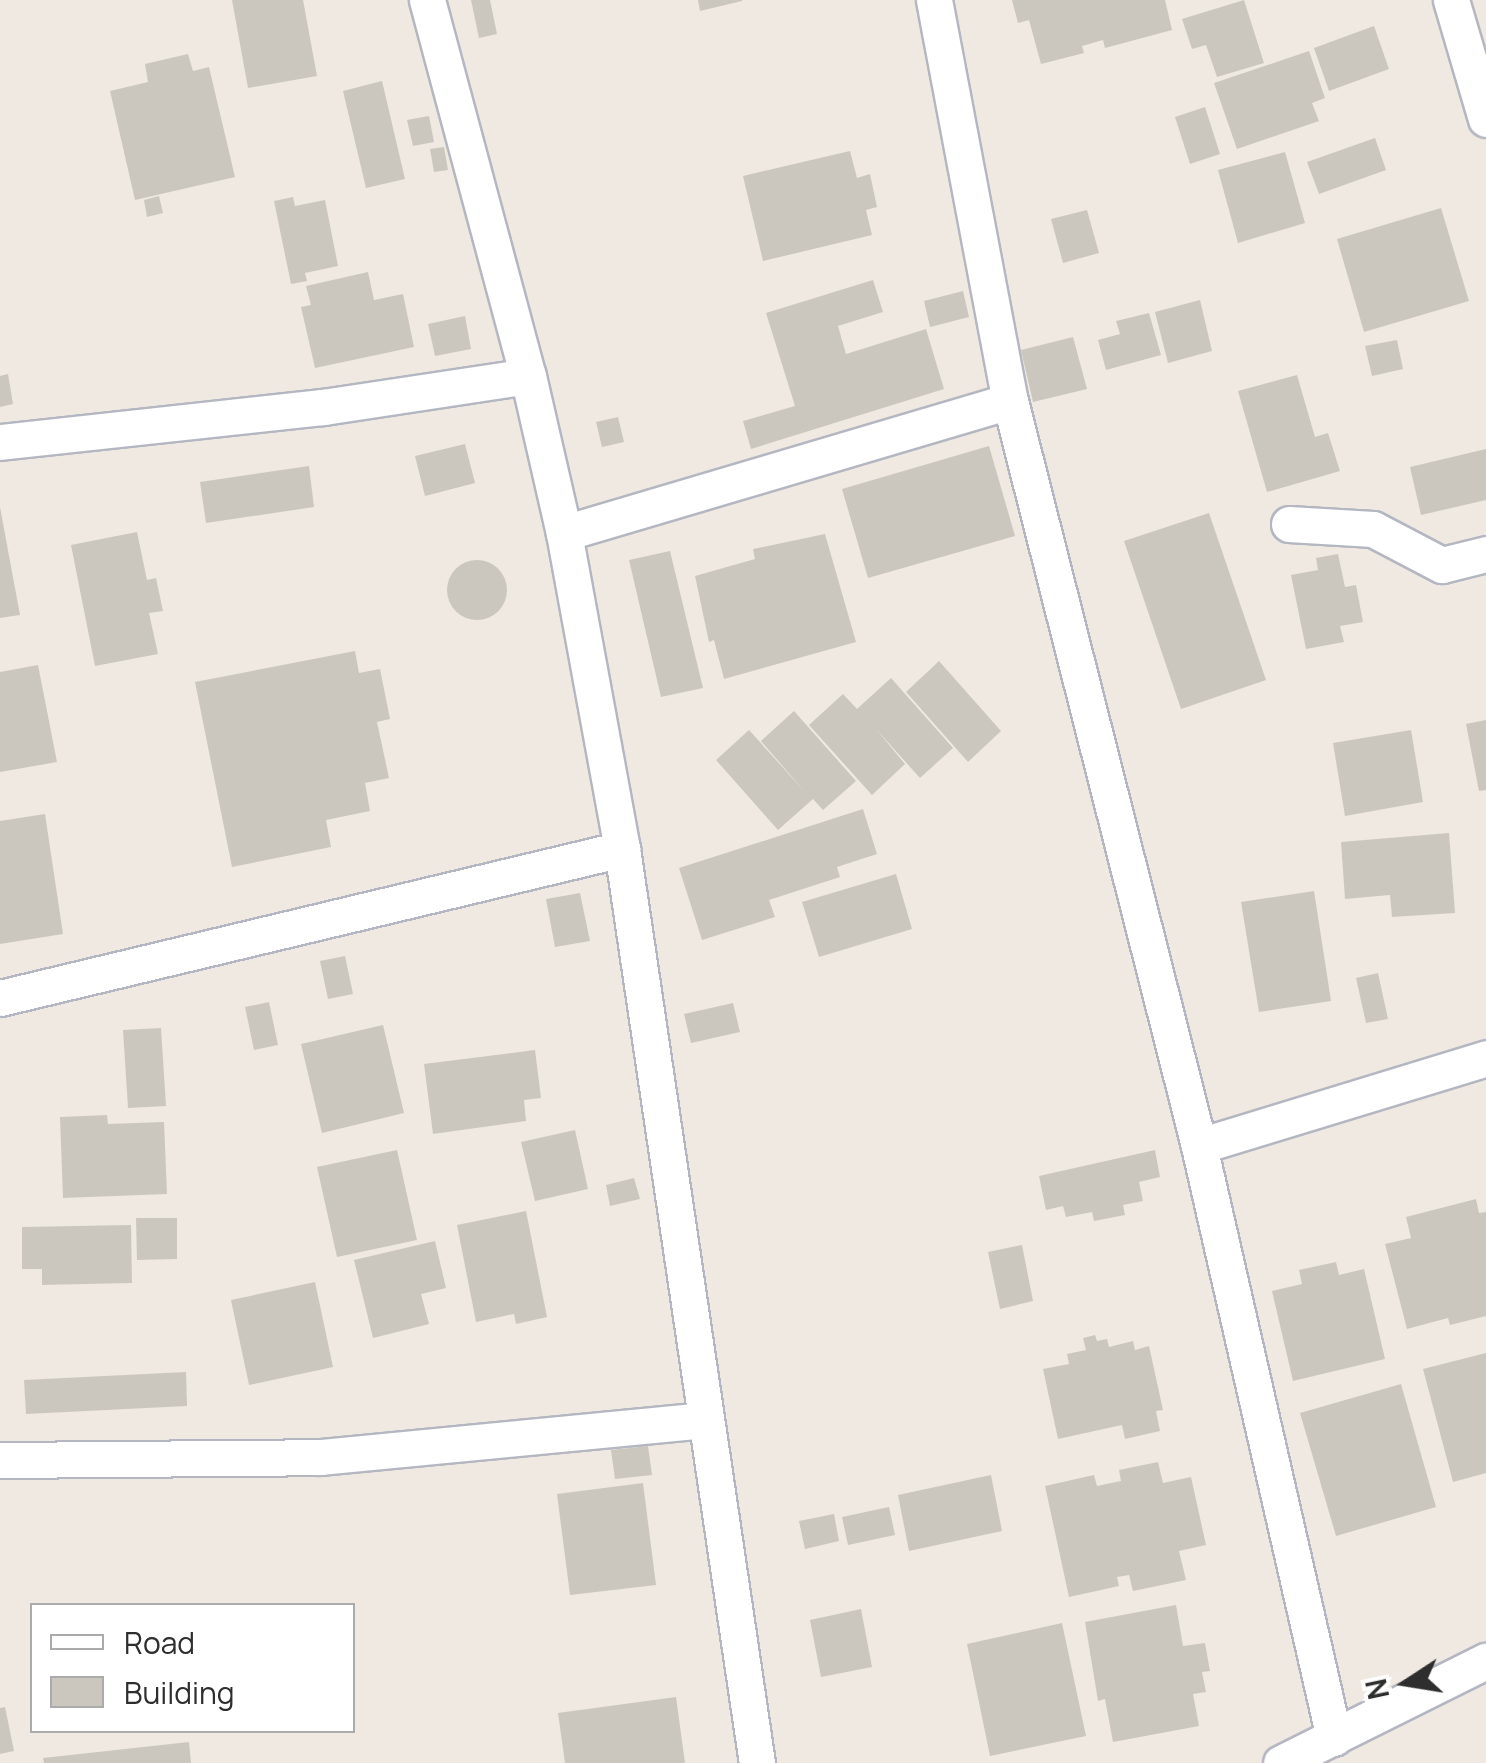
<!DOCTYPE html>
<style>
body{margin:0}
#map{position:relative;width:1486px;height:1763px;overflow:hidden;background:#efe9e1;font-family:Manrope,sans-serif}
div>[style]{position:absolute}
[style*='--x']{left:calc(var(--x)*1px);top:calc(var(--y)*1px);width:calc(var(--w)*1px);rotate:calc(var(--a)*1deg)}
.building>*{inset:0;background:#cbc7bf}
.round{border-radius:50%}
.roads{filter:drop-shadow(2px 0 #b4b7c1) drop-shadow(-2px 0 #b4b7c1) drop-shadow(0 2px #b4b7c1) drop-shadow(0 -2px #b4b7c1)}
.street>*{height:35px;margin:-17.5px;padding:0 17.5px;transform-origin:17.5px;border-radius:17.5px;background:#fff}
span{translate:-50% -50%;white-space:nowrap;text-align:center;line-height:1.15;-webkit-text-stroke:9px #fff;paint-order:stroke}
.legend{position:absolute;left:30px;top:1603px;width:325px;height:130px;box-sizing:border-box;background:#fff;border:2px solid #ababab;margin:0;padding:12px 18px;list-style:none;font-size:30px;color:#2e2e2e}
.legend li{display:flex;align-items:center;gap:20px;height:50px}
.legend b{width:50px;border:2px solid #ababab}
.north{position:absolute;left:1356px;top:1633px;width:100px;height:100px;-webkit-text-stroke:8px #fff;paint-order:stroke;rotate:258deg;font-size:28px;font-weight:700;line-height:40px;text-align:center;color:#2e2e2e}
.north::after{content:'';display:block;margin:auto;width:35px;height:45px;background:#2e2e2e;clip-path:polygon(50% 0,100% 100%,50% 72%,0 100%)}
</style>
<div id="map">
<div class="building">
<i style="clip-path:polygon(232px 0,303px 0,317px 76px,248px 88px)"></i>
<i style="clip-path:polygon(471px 0,490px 0,497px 34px,479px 38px)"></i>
<i style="clip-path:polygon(698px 0,742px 0,742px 1px,700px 11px)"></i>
<i style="clip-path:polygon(1012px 0,1165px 0,1172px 30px,1105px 48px,1103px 40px,1082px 46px,1084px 53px,1041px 64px,1029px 20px,1018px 23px)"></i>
<i style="clip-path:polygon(1244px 0,1264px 63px,1217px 77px,1206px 45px,1192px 49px,1182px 19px)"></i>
<i style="clip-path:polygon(1374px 26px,1389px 69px,1329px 91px,1314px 48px)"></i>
<i style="clip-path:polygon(1309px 51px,1325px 98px,1312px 103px,1319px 121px,1237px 149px,1214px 83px)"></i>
<i style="clip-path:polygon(188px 54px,193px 71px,209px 67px,235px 177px,135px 200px,110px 91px,148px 82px,145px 64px)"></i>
<i style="clip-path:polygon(382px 81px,405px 179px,366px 188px,343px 91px)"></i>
<i style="clip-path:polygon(1205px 107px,1220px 154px,1190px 164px,1175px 117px)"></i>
<i style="clip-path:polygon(429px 116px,434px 142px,413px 146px,407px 120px)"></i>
<i style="clip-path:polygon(1375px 138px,1386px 170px,1319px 194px,1307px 162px)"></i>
<i style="clip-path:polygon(444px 147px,448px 170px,434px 172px,430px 149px)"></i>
<i style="clip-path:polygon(850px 151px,857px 178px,870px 174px,877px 207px,866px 210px,872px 235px,763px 261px,743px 176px)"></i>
<i style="clip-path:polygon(1285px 152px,1305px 223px,1238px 243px,1218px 170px)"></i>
<i style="clip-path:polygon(159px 196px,163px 213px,147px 217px,144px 200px)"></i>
<i style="clip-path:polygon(293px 197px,295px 206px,325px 200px,338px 266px,305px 273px,307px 281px,291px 284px,274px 201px)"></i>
<i style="clip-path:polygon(1441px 208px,1469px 301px,1364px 332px,1337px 239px)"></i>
<i style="clip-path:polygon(1087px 210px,1099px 253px,1063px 263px,1051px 219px)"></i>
<i style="clip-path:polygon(368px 272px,374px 300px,403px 294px,414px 347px,315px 368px,301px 307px,311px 305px,306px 286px)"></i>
<i style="clip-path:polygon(873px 280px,883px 312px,838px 326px,846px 354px,926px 329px,944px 389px,751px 449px,743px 421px,795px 406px,766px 313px)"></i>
<i style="clip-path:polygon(963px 291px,969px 317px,930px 327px,924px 301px)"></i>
<i style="clip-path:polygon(1200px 300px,1212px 351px,1168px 363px,1155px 312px)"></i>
<i style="clip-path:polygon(1149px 313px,1161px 355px,1106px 370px,1098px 340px,1120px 334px,1116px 321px)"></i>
<i style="clip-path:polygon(465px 316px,471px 349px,435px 356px,428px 324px)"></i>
<i style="clip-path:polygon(1073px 337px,1087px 389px,1033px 402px,1021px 350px)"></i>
<i style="clip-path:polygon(1397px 340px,1403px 369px,1372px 376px,1365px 346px)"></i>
<i style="clip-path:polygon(8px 374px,13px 404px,0 407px,0 376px)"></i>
<i style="clip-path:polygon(1297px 375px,1315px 437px,1328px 433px,1340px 471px,1267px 492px,1238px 391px)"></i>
<i style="clip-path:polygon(618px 417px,624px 442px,602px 447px,596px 422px)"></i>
<i style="clip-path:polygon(465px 444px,475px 483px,425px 496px,415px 456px)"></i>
<i style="clip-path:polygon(989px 446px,1015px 536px,868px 578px,842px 489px)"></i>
<i style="clip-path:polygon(1486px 449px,1486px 500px,1421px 515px,1410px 467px)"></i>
<i style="clip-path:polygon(309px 466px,314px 507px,206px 523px,200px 482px)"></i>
<i style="clip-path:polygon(0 507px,20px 615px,0 618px)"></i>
<i style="clip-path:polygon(1209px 513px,1266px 680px,1181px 709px,1124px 541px)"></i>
<i style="clip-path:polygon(137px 532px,147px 580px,156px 578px,163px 611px,149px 613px,158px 654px,95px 666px,71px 545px)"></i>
<i style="clip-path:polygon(825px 534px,856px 642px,724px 679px,714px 640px,709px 642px,695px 576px,755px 559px,753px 549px)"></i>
<i style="clip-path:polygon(670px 551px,703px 688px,661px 697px,629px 560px)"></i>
<i style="clip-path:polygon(1338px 554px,1345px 587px,1356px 585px,1363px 622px,1340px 626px,1344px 642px,1306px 649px,1291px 575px,1318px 570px,1316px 558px)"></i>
<i class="round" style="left:447px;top:560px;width:60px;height:60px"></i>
<i style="clip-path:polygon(355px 651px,359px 673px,380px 669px,390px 719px,377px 722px,389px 778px,365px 783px,370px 811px,326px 820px,331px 847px,232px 867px,195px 682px)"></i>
<i style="clip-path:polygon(939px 661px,1001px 731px,968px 762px,906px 692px)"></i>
<i style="clip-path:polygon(38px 665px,57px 762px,0 772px,0 672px)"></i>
<i style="clip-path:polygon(891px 678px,953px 748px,920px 778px,876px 729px,905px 764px,872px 795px,809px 725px,843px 694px,857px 709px)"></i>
<i style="clip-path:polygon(794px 711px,856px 781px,823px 810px,813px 799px,778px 830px,716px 760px,749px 730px,805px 792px,761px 741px)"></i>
<i style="clip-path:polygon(1486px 720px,1486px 790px,1479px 791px,1466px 724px)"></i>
<i style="clip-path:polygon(1411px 730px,1423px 802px,1345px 816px,1333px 743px)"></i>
<i style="clip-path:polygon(863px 809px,877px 854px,837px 867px,840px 877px,769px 900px,775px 917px,702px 940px,679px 868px)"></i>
<i style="clip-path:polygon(45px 814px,63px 934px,0 944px,0 821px)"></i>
<i style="clip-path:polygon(1449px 833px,1455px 913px,1392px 917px,1390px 895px,1345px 899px,1341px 842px)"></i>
<i style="clip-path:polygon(896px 874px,912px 929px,819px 957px,802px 902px)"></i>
<i style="clip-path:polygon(1314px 891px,1331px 1001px,1259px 1012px,1241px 902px)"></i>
<i style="clip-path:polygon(580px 893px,590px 941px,555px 947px,546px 899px)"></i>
<i style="clip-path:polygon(345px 956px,353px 994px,328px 999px,320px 961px)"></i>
<i style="clip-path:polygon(1378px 973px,1388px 1019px,1366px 1023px,1356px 978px)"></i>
<i style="clip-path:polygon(269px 1002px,278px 1045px,254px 1050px,245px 1007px)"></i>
<i style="clip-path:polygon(733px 1003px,740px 1032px,691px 1043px,684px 1014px)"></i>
<i style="clip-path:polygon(383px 1025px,404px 1113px,322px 1133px,301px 1044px)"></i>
<i style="clip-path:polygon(161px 1028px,166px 1106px,128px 1108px,123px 1030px)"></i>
<i style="clip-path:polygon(535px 1050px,541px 1098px,524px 1100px,526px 1121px,433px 1134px,424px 1064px)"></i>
<i style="clip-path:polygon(107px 1115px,108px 1124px,164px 1122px,167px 1194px,63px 1198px,60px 1117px)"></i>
<i style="clip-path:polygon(575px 1130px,588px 1189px,535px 1201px,521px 1142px)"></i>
<i style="clip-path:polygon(397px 1150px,417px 1240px,337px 1257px,317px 1167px)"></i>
<i style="clip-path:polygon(1155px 1150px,1160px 1177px,1139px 1182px,1143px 1201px,1123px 1205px,1125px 1215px,1094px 1221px,1092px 1212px,1066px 1217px,1063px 1206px,1046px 1210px,1039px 1176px)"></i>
<i style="clip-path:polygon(634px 1178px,640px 1199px,610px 1206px,606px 1185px)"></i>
<i style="clip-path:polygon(1476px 1199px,1479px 1213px,1486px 1212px,1486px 1316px,1450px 1325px,1448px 1318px,1407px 1329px,1385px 1244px,1411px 1238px,1406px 1217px)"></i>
<i style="clip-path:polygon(526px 1211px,547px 1317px,516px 1324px,514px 1314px,476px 1322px,457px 1225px)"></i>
<i style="clip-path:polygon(136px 1218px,177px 1218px,177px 1259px,137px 1260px)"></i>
<i style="clip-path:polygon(131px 1225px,132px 1283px,42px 1285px,42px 1269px,22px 1269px,22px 1227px)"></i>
<i style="clip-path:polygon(435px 1241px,446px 1288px,421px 1294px,429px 1324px,373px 1338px,354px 1260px)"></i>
<i style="clip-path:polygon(1022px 1245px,1033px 1301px,1000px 1309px,988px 1252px)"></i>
<i style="clip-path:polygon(1336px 1262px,1339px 1275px,1364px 1269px,1385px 1359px,1293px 1381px,1272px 1291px,1302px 1284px,1299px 1270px)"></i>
<i style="clip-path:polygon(315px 1282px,333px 1367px,249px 1385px,231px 1300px)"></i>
<i style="clip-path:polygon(1095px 1335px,1097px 1341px,1107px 1339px,1109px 1347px,1133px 1341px,1135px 1350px,1149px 1346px,1163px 1410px,1156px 1411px,1160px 1431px,1125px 1439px,1122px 1425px,1058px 1439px,1043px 1369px,1069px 1364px,1067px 1354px,1086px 1350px,1083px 1338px)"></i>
<i style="clip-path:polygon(1486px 1353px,1486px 1473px,1453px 1482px,1423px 1369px)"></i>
<i style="clip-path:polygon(186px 1372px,187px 1406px,26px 1414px,24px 1380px)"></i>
<i style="clip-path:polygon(1401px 1384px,1436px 1507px,1336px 1536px,1300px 1413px)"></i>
<i style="clip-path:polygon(648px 1446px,652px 1475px,615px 1479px,611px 1450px)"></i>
<i style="clip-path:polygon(1158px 1462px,1163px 1483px,1191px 1477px,1206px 1545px,1179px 1551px,1186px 1580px,1133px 1591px,1129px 1575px,1117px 1577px,1119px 1586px,1069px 1597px,1045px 1486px,1094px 1475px,1097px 1486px,1121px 1481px,1119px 1470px)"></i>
<i style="clip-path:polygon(991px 1475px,1002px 1531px,909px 1551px,898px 1495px)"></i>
<i style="clip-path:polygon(643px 1483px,656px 1585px,570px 1595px,557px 1494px)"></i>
<i style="clip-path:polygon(889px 1507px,895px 1535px,848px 1545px,842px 1517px)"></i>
<i style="clip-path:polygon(834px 1514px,839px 1541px,805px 1549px,799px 1521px)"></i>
<i style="clip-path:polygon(1176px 1605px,1183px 1646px,1205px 1643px,1210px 1671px,1202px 1672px,1206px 1692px,1193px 1694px,1199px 1726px,1113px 1742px,1105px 1699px,1098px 1701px,1085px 1622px)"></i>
<i style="clip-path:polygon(861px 1609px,872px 1667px,821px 1677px,810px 1620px)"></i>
<i style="clip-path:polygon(1062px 1623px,1086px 1736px,990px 1756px,967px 1644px)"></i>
<i style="clip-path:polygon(676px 1697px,685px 1763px,565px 1763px,558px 1713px)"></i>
<i style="clip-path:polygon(5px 1707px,14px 1751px,0 1754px,0 1708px)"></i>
<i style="clip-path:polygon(189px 1742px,191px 1763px,44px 1763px,43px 1758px)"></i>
</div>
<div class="roads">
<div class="street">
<i style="--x:427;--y:0;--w:389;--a:75"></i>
<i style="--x:528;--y:376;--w:161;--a:77.1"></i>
<i style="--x:564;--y:533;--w:321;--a:79.6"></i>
<i style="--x:622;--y:849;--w:924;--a:81.6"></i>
<i style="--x:934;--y:0;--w:408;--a:79.3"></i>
<i style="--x:1010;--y:401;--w:769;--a:75.76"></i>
<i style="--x:1199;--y:1146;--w:607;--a:77.15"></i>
<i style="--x:1451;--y:0;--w:124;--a:73.6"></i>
<i style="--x:0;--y:442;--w:325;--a:-6.2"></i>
<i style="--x:323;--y:407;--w:207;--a:-8.6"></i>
<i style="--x:1289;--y:524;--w:84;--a:3.4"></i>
<i style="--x:1373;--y:529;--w:78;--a:27.6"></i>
<i style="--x:1442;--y:565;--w:45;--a:-14"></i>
<i style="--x:564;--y:533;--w:465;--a:-16.5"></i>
<i style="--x:0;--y:998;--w:640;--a:-13.47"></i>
<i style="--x:1199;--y:1146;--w:300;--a:-17"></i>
<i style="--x:0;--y:1460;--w:321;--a:-0.5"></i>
<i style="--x:321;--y:1457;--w:384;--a:-5.5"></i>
<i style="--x:1281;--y:1763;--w:229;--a:-26.5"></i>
</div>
</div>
<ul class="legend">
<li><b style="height:12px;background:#fff"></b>Road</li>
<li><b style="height:28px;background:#cbc7bf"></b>Building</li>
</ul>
<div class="north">N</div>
</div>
